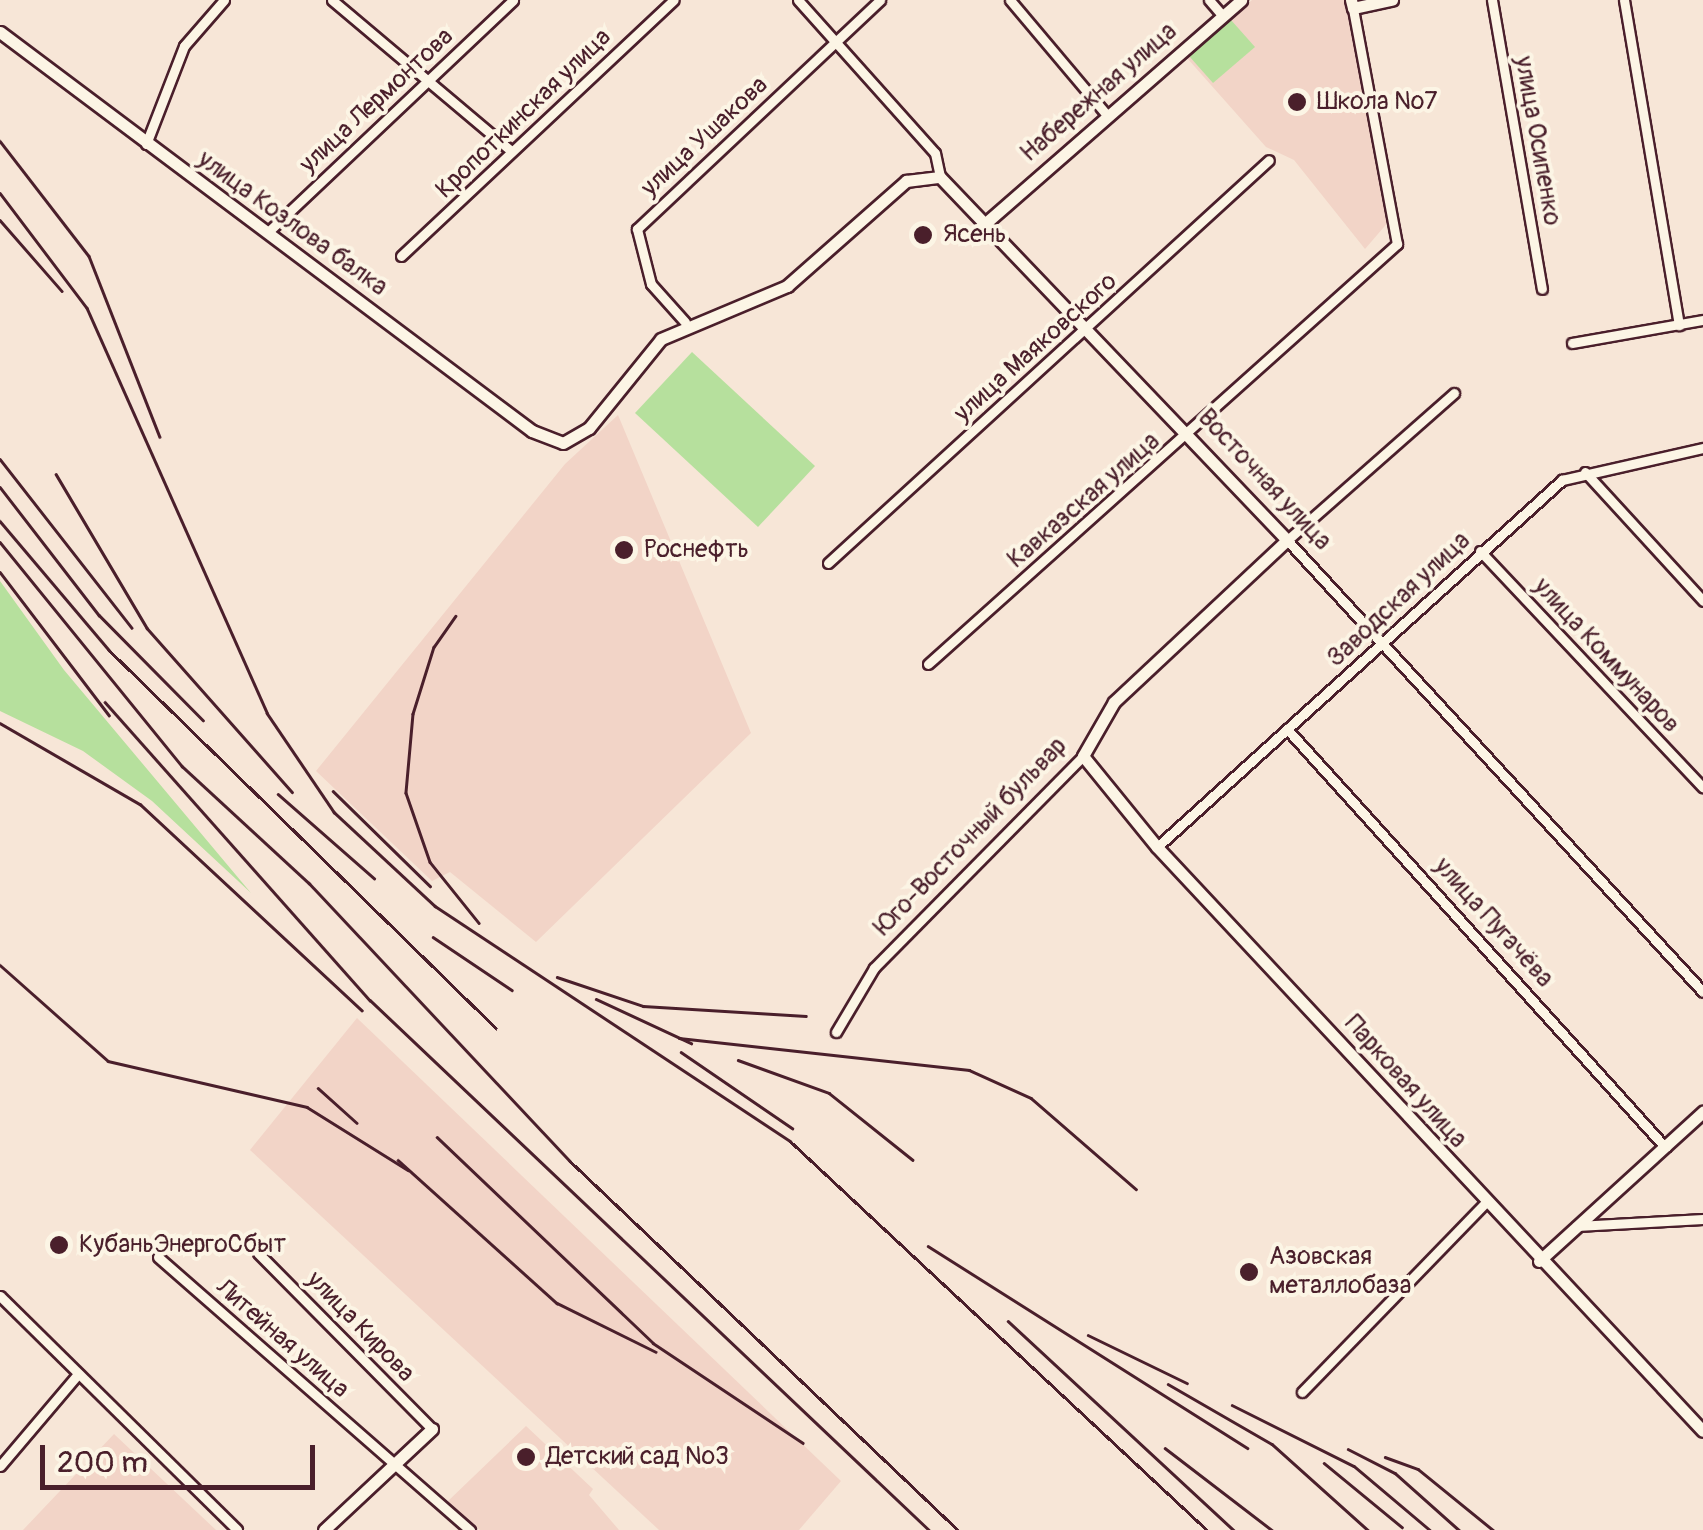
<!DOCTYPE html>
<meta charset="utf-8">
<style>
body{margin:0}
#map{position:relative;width:1703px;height:1530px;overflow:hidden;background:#f7e6d7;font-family:Pangolin,sans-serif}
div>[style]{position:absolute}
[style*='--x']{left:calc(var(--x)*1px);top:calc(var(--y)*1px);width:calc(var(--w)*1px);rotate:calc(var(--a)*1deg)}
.built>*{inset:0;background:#f2d4c7}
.green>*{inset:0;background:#b6e09d}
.roads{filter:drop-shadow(2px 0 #4a1f2b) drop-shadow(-2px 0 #4a1f2b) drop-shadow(0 2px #4a1f2b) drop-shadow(0 -2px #4a1f2b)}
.street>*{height:9px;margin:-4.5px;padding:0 4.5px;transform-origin:4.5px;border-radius:4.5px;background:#fcf5e5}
.secondary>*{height:11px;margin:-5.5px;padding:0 5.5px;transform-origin:5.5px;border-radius:5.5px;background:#fcf5e5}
.rail>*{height:2.5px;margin:-1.25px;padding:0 1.25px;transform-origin:1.25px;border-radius:1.25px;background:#4a1f2b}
.dots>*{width:28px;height:28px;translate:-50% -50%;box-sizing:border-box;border:5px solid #fcf5e5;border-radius:50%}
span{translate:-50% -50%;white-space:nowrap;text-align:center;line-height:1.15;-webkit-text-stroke:8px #fcf5e5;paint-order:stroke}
.street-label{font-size:25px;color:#4a1f2b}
.poi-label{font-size:25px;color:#4a1f2b}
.left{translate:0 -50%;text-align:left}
.scale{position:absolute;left:40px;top:1445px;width:275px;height:45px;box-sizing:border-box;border:5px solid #4a1f2b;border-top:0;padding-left:12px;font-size:30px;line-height:35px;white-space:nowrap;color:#4a1f2b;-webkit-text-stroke:8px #fcf5e5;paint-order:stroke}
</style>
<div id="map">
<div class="built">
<i style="clip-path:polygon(1252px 0,1347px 0,1390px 220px,1365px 249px,1294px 160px,1266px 147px,1187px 58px)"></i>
<i style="clip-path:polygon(618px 415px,751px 733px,536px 942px,450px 872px,432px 881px,316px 771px,565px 464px)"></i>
<i style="clip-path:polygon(357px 1018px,841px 1481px,799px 1530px,659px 1530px,250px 1150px)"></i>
<i style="clip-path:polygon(526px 1426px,593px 1489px,589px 1495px,619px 1530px,480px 1530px,447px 1502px)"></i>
<i style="clip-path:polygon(114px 1434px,132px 1451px,216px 1530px,23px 1530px)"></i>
</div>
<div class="green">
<i style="clip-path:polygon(1231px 20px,1255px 47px,1213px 83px,1189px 56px)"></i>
<i style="clip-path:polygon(692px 352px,815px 466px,758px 527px,635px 413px)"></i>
<i style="clip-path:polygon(0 581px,64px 670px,251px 893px,152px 801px,83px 751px,0 711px)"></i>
</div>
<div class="roads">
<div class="street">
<i style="--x:332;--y:0;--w:233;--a:40.1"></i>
<i style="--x:798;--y:0;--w:205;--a:48.2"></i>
<i style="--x:935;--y:153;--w:25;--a:78"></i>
<i style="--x:1010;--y:0;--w:149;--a:49.9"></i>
<i style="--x:1209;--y:0;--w:21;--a:49"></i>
<i style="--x:1492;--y:0;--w:293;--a:80.2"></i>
<i style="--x:1624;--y:0;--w:330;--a:80.4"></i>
<i style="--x:146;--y:144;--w:105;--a:-68.8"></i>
<i style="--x:184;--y:46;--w:61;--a:-49"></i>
<i style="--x:269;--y:231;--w:336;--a:-43.4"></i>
<i style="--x:401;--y:256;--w:374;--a:-43.2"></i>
<i style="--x:685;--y:322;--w:51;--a:-131.8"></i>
<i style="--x:651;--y:284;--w:57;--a:-104.3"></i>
<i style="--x:637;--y:229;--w:334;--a:-43.3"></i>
<i style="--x:1572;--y:343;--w:133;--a:-10"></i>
<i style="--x:1454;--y:393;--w:222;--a:138.6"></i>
<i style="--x:1287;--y:540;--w:614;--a:47.37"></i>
<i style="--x:1585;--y:472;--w:175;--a:47.5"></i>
<i style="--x:1480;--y:551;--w:325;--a:46.7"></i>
<i style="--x:828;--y:563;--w:597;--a:-42.42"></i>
<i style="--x:928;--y:664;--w:630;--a:-41.85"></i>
<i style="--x:1397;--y:244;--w:240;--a:-100.6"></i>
<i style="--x:1287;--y:729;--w:564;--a:47.88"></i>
<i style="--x:1157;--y:847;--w:547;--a:-42.18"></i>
<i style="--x:1562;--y:480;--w:145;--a:-12.8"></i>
<i style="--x:836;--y:1032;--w:74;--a:-59.3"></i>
<i style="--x:874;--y:968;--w:298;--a:-45.4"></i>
<i style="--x:1577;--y:1226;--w:126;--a:-3.2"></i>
<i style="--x:258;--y:1253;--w:247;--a:45.3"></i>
<i style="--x:158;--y:1257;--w:415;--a:41.2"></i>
<i style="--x:0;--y:1296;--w:333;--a:44.6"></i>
<i style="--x:1302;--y:1392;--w:262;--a:-45.9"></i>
<i style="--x:0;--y:1466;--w:121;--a:-49.7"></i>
</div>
<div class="secondary">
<i style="--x:1351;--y:0;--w:8;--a:76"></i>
<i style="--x:1353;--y:8;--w:40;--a:-12"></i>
<i style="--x:0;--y:32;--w:665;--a:36.87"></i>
<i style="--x:532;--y:431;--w:33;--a:21"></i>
<i style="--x:563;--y:443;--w:30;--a:-30"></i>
<i style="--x:589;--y:428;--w:114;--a:-51"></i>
<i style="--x:661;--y:339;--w:137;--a:-22.8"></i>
<i style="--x:787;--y:286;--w:159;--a:-41.4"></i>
<i style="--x:906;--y:181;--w:34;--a:-7"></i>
<i style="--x:940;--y:177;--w:502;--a:46.29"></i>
<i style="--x:1287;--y:540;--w:237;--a:136.9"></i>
<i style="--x:1114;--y:702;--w:62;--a:119.9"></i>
<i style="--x:1083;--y:756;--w:117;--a:50.9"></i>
<i style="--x:1157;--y:847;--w:799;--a:46.93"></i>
<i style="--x:988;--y:221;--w:336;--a:-41.1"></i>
<i style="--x:1539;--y:1261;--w:222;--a:-42.3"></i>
<i style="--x:324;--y:1530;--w:148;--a:-43.1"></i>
</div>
</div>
<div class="rail">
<i style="--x:0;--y:141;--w:145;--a:52.3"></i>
<i style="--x:89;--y:256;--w:194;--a:68.6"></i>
<i style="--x:0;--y:193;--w:144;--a:52.9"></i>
<i style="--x:87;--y:308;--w:443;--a:66"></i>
<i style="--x:267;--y:713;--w:120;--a:55.9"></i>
<i style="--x:334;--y:812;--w:138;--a:42.9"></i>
<i style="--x:435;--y:906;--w:426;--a:33.5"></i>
<i style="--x:790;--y:1141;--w:570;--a:43.01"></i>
<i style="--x:0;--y:220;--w:94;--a:48.9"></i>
<i style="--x:0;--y:459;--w:214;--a:52"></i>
<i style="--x:56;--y:474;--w:179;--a:59.4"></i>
<i style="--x:147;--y:628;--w:219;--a:48.5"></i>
<i style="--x:0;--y:487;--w:162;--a:52.3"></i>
<i style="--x:99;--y:615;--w:148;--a:45.3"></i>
<i style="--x:0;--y:521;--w:169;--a:49.8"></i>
<i style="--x:109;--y:650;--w:541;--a:44.33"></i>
<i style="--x:0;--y:542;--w:289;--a:50.9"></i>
<i style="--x:182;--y:766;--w:173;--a:42.7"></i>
<i style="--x:309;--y:883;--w:381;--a:46.8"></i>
<i style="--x:570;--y:1161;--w:535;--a:43.56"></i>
<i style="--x:0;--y:572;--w:180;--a:52.7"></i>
<i style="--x:456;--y:616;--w:38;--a:125"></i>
<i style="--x:434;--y:647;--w:70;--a:107.4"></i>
<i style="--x:413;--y:714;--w:79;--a:95.1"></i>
<i style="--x:406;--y:793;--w:73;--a:70.8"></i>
<i style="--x:430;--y:862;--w:78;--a:51.2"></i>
<i style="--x:105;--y:702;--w:399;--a:48.4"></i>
<i style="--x:370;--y:1000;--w:770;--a:43.47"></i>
<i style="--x:0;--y:723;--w:162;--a:30.1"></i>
<i style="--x:140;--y:804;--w:303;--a:42.9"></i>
<i style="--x:333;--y:791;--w:136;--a:44.4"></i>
<i style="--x:278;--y:794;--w:128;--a:41.2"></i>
<i style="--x:433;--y:937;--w:95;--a:33.9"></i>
<i style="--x:0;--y:965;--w:144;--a:41.6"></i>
<i style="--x:108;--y:1061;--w:204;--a:13"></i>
<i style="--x:307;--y:1107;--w:119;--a:32"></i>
<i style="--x:557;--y:977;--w:91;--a:18.6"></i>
<i style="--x:643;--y:1006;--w:163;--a:3.5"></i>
<i style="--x:596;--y:999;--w:105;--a:24.9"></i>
<i style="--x:679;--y:1038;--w:292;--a:6.3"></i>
<i style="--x:969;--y:1070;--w:68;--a:24.3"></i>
<i style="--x:1031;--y:1098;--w:139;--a:40.9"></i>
<i style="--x:681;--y:1052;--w:135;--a:34.4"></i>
<i style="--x:738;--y:1060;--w:97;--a:19.9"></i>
<i style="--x:829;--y:1093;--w:107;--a:38.6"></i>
<i style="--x:318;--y:1088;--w:52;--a:41.9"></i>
<i style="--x:437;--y:1137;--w:298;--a:43.6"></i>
<i style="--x:653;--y:1343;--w:180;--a:33.7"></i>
<i style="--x:398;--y:1160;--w:214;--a:42"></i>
<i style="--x:557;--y:1303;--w:110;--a:26.3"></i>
<i style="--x:928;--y:1246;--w:378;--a:32.3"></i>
<i style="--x:1008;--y:1321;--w:308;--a:42.8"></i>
<i style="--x:1088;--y:1335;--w:110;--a:25.9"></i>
<i style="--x:1168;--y:1384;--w:120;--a:30"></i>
<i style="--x:1272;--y:1444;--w:129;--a:41.9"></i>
<i style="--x:1232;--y:1405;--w:136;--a:26.6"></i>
<i style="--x:1354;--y:1466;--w:99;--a:40.1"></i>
<i style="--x:1165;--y:1448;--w:135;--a:37.5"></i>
<i style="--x:1348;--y:1449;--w:53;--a:27.1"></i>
<i style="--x:1395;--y:1473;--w:86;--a:41.7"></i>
<i style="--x:1385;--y:1457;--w:35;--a:20"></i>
<i style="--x:1418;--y:1469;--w:97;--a:39.1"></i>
<i style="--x:1324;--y:1463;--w:101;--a:39.4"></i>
</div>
<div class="dots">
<i style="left:1297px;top:102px;background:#4a1f2b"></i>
<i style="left:923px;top:235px;background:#4a1f2b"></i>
<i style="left:624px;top:550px;background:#4a1f2b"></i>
<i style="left:59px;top:1245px;background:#4a1f2b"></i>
<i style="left:1249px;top:1272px;background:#4a1f2b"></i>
<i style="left:526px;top:1457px;background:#4a1f2b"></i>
</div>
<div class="street-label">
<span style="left:1099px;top:93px;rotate:-41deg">Набережная улица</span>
<span style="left:377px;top:101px;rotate:-43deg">улица Лермонтова</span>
<span style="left:524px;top:114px;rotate:-44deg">Кропоткинская улица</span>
<span style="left:705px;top:137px;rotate:-43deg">улица Ушакова</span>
<span style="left:1537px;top:141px;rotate:80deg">улица Осипенко</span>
<span style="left:292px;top:224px;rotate:36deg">улица Козлова балка</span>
<span style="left:1036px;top:348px;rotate:-42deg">улица Маяковского</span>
<span style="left:1264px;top:480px;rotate:47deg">Восточная улица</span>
<span style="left:1084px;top:501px;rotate:-41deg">Кавказская улица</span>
<span style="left:1399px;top:600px;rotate:-43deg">Заводская улица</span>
<span style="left:1606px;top:656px;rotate:47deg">улица Коммунаров</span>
<span style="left:971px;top:837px;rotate:-46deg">Юго-Восточный бульвар</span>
<span style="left:1493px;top:923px;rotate:48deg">улица Пугачёва</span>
<span style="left:1405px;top:1082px;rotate:48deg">Парковая улица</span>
<span style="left:360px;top:1327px;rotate:46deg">улица Кирова</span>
<span style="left:282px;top:1339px;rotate:41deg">Литейная улица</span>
</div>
<div class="poi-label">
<span class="left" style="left:1317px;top:102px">Школа №7</span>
<span class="left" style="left:943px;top:235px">Ясень</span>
<span class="left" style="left:644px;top:550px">Роснефть</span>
<span class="left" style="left:79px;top:1245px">КубаньЭнергоСбыт</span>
<span class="left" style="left:1269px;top:1272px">Азовская<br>металлобаза</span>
<span class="left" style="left:546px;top:1457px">Детский сад №3</span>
</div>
<div class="scale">200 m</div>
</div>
